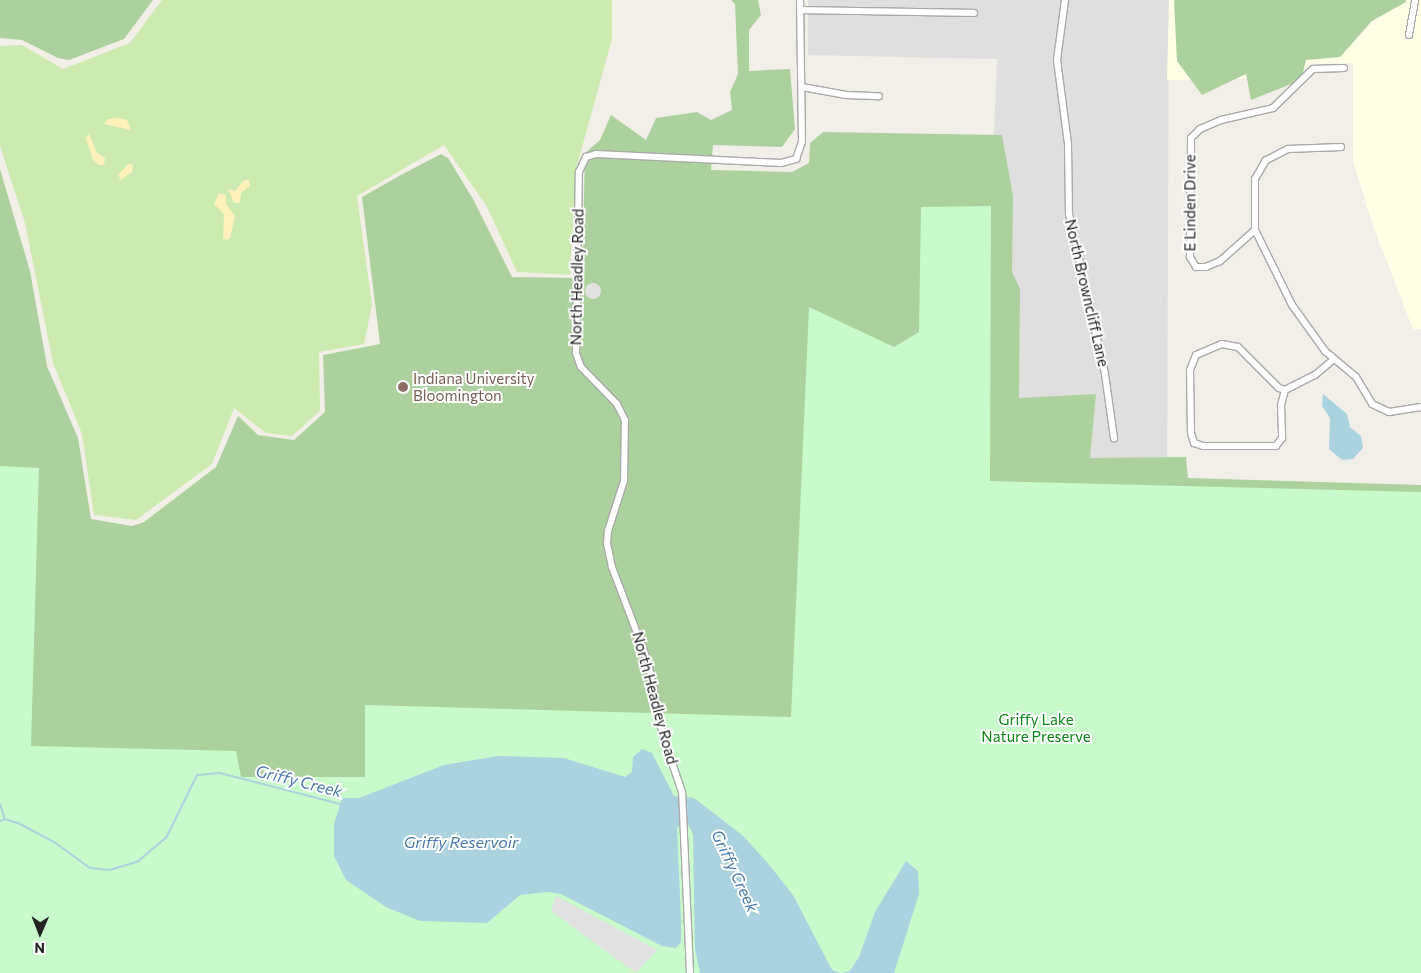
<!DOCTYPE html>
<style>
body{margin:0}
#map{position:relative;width:1421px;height:973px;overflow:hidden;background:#f2efe9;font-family:Commissioner,sans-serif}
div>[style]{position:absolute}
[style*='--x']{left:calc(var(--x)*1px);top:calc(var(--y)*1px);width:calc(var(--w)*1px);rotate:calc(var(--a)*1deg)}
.residential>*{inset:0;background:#e0dfdf}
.education>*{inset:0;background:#ffffe5}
.grass>*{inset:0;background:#cdebb0}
.forest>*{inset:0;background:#add19e}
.sand>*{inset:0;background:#fff1ba}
.park>*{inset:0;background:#c8facc}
.parking>*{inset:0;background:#e2e2e2}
.round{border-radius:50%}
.water>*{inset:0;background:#aad3df}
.stream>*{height:2px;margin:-1px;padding:0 1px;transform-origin:1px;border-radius:1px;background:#aad3df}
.roads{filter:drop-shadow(1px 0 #a9a9a9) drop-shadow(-1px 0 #a9a9a9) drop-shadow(0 1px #a9a9a9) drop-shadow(0 -1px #a9a9a9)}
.minor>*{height:6px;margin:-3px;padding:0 3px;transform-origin:3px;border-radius:3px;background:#fff}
.dots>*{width:14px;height:14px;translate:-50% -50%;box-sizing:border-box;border:2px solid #fff;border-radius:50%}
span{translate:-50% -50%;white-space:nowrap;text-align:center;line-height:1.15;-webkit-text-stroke:4px #fff;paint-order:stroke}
.street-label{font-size:15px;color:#222}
.education-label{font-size:15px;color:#785e54}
.left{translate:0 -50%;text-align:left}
.park-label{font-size:15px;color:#0c8416}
.water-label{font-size:16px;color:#4a7aab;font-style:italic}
.north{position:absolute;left:15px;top:908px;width:50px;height:50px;-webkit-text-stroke:4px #fff;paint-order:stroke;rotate:181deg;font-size:14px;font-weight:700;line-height:20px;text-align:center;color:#222}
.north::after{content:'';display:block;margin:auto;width:18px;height:22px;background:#222;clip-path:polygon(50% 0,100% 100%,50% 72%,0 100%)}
</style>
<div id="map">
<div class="residential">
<i style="clip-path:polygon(808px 0,1169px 0,1167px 485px,990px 481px,991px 206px,997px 59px,808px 55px)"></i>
</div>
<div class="education">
<i style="clip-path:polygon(1169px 0,1421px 0,1421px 329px,1413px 329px,1372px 223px,1353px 161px,1353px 63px,1310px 64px,1292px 78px,1167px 80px)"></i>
</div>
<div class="grass">
<i style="clip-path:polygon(162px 0,612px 0,612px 39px,576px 169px,570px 275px,517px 272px,486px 205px,444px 145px,357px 196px,372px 305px,364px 344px,319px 352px,320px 411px,292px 436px,266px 433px,234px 408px,212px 464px,136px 520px,94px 515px,82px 434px,53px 363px,25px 223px,0 146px,0 46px,22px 45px,63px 69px,130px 43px)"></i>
</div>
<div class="forest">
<i style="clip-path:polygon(0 0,153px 0,124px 39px,69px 60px,58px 58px,22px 40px,0 38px)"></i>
<i style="clip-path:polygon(731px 0,758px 0,761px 15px,749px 30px,749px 71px,790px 69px,795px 129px,782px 147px,713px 145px,711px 170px,792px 172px,809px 163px,810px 143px,823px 132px,1002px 135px,1013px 196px,1012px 272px,1020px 289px,1019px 398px,1096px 394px,1090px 458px,1186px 457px,1188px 478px,1421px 485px,1421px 973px,0 973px,0 169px,30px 271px,47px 366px,78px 438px,91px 519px,132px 526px,144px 522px,216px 467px,238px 416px,258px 435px,294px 440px,325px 412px,323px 355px,380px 344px,362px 197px,399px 176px,441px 154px,448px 158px,473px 199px,512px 277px,582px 278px,585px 153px,600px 140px,611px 115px,646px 140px,656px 118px,697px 112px,711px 120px,732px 110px,730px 92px,738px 74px,735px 4px)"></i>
<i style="clip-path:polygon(1174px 0,1406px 0,1406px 2px,1372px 21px,1340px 57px,1306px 60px,1301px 80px,1251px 100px,1246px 74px,1202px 95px,1177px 61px)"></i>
</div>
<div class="sand">
<i style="clip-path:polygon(119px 118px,127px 120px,131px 130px,104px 124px,108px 119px)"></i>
<i style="clip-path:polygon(89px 134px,97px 153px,105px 158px,104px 165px,99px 165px,93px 160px,86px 138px)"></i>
<i style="clip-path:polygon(128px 164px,133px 165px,132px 172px,121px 180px,118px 175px)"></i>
<i style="clip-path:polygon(244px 180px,249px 180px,250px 186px,241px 193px,240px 203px,234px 203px,228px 189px,235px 191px)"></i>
<i style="clip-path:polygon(219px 193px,226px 195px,226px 204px,235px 216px,230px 238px,226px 240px,223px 238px,224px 214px,214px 204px)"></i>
</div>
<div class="park">
<i style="clip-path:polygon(991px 206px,990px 481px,1421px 492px,1421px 973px,0 973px,0 466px,39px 468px,31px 746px,236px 751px,241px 777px,365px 777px,365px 705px,791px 717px,809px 307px,894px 347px,919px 332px,921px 207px)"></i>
</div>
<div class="parking">
<i class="round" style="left:585px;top:283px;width:16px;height:16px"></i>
<i style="clip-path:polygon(556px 896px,657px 950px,636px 973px,551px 911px)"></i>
</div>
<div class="water">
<i style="clip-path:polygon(1323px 394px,1347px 414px,1350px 427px,1361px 436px,1363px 448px,1353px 459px,1342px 460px,1329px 449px,1330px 418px,1322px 406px)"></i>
<i style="clip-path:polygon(642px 749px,652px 753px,674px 796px,694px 798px,742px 835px,766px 861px,793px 895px,832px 970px,840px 973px,700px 973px,695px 949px,693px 834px,688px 824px,680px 824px,677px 828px,681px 920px,681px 942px,676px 948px,662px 946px,561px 894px,547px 892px,520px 895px,487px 923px,420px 921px,386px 907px,346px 880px,334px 856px,334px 824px,342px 798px,359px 798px,444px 765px,498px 756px,564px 758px,625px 777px,632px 772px,633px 757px)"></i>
<i style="clip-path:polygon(906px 861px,918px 871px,919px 894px,894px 973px,842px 973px,850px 971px,859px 957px,875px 912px)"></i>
</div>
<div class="stream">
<i style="--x:0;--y:804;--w:16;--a:72"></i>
<i style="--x:0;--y:821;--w:5;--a:-22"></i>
<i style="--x:5;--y:819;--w:16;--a:18"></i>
<i style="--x:20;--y:824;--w:38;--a:28"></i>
<i style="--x:54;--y:842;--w:44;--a:35.8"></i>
<i style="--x:90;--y:868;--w:20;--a:6"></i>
<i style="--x:110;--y:870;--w:28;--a:-17"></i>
<i style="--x:137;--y:862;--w:38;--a:-40"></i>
<i style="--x:166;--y:838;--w:70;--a:-63.8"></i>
<i style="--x:197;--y:775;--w:23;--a:-5"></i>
<i style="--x:220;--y:773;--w:124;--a:14.5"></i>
</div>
<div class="roads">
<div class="minor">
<i style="--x:1065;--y:0;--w:61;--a:97.6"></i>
<i style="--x:1057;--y:60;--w:85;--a:82.5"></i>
<i style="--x:1068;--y:144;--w:70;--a:89.2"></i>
<i style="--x:1069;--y:214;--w:164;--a:77.3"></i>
<i style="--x:1105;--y:374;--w:65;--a:82"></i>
<i style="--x:801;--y:10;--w:173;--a:1"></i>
<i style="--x:1409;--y:35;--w:36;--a:-80"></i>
<i style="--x:802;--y:87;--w:45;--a:10.3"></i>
<i style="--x:846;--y:95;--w:33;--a:2"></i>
<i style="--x:1341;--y:147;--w:53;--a:177.8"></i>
<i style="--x:1288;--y:149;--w:25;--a:153"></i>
<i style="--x:1266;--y:160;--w:22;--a:120"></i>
<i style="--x:1255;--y:179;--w:51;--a:90"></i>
<i style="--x:1255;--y:230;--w:84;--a:63.7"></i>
<i style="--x:1292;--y:305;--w:57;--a:54.3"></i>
<i style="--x:1325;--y:351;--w:40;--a:40"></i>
<i style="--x:1356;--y:377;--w:31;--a:59"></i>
<i style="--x:1372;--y:404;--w:19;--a:25"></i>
<i style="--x:1389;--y:412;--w:32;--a:-9"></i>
<i style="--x:1255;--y:230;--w:47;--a:138.5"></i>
<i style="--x:1220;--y:261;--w:15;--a:157"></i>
<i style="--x:1206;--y:267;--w:10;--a:180"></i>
<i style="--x:1196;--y:267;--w:12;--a:-121"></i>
<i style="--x:1190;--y:257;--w:119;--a:-89.5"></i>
<i style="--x:1191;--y:138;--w:13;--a:-45"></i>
<i style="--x:1200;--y:129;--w:23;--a:-23"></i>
<i style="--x:1221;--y:120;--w:53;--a:-13"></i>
<i style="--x:1273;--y:108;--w:56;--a:-44.3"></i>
<i style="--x:1313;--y:69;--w:31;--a:-2"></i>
<i style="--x:1222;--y:344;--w:16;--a:11"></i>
<i style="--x:1238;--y:347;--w:58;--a:45"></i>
<i style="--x:1279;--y:388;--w:6;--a:18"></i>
<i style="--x:1285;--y:390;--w:16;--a:105"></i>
<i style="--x:1281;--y:405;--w:33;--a:88"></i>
<i style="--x:1282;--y:438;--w:10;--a:127"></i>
<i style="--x:1276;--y:446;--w:73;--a:180"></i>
<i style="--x:1203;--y:446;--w:9;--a:-162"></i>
<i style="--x:1194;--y:443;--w:10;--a:-107"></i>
<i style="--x:1191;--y:433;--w:63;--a:-90.9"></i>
<i style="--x:1190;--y:370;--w:16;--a:-68"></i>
<i style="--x:1196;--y:355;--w:28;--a:-23"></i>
<i style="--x:1285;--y:390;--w:34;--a:-27"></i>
<i style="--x:1315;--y:375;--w:23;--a:-40"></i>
<i style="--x:690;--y:973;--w:181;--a:-92.5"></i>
<i style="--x:682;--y:792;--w:59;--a:-108.7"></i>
<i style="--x:663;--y:736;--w:76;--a:-101.5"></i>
<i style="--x:648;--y:662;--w:102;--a:-110.8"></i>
<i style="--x:612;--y:567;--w:24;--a:-102"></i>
<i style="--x:607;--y:544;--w:13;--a:-86"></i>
<i style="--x:608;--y:531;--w:52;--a:-72.3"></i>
<i style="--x:624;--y:481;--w:61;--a:-89.1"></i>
<i style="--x:625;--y:420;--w:18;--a:-117"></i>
<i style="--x:617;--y:404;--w:52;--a:-134.2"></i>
<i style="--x:581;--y:367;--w:15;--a:-110"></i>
<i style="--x:576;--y:353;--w:181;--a:-89.1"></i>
<i style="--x:579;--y:172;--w:17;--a:-65"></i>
<i style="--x:586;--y:157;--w:10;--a:-17"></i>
<i style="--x:596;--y:154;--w:185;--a:2.8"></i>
<i style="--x:781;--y:163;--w:16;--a:-15"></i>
<i style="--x:796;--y:159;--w:18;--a:-71"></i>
<i style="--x:802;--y:142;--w:142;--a:-90.8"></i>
</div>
</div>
<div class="dots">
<i style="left:403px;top:387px;background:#8d6e63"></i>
</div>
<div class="street-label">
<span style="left:1190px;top:203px;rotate:-90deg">E Linden Drive</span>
<span style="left:577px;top:277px;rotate:-89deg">North Headley Road</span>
<span style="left:1087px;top:293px;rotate:77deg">North Browncliff Lane</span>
<span style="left:655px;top:698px;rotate:75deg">North Headley Road</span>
</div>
<div class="education-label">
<span class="left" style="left:413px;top:387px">Indiana University<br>Bloomington</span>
</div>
<div class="park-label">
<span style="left:1036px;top:728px">Griffy Lake<br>Nature Preserve</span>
</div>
<div class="water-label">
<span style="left:299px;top:781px;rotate:14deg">Griffy Creek</span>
<span style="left:461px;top:842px">Griffy Reservoir</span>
<span style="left:735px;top:871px;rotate:65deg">Griffy Creek</span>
</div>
<div class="north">N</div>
</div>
